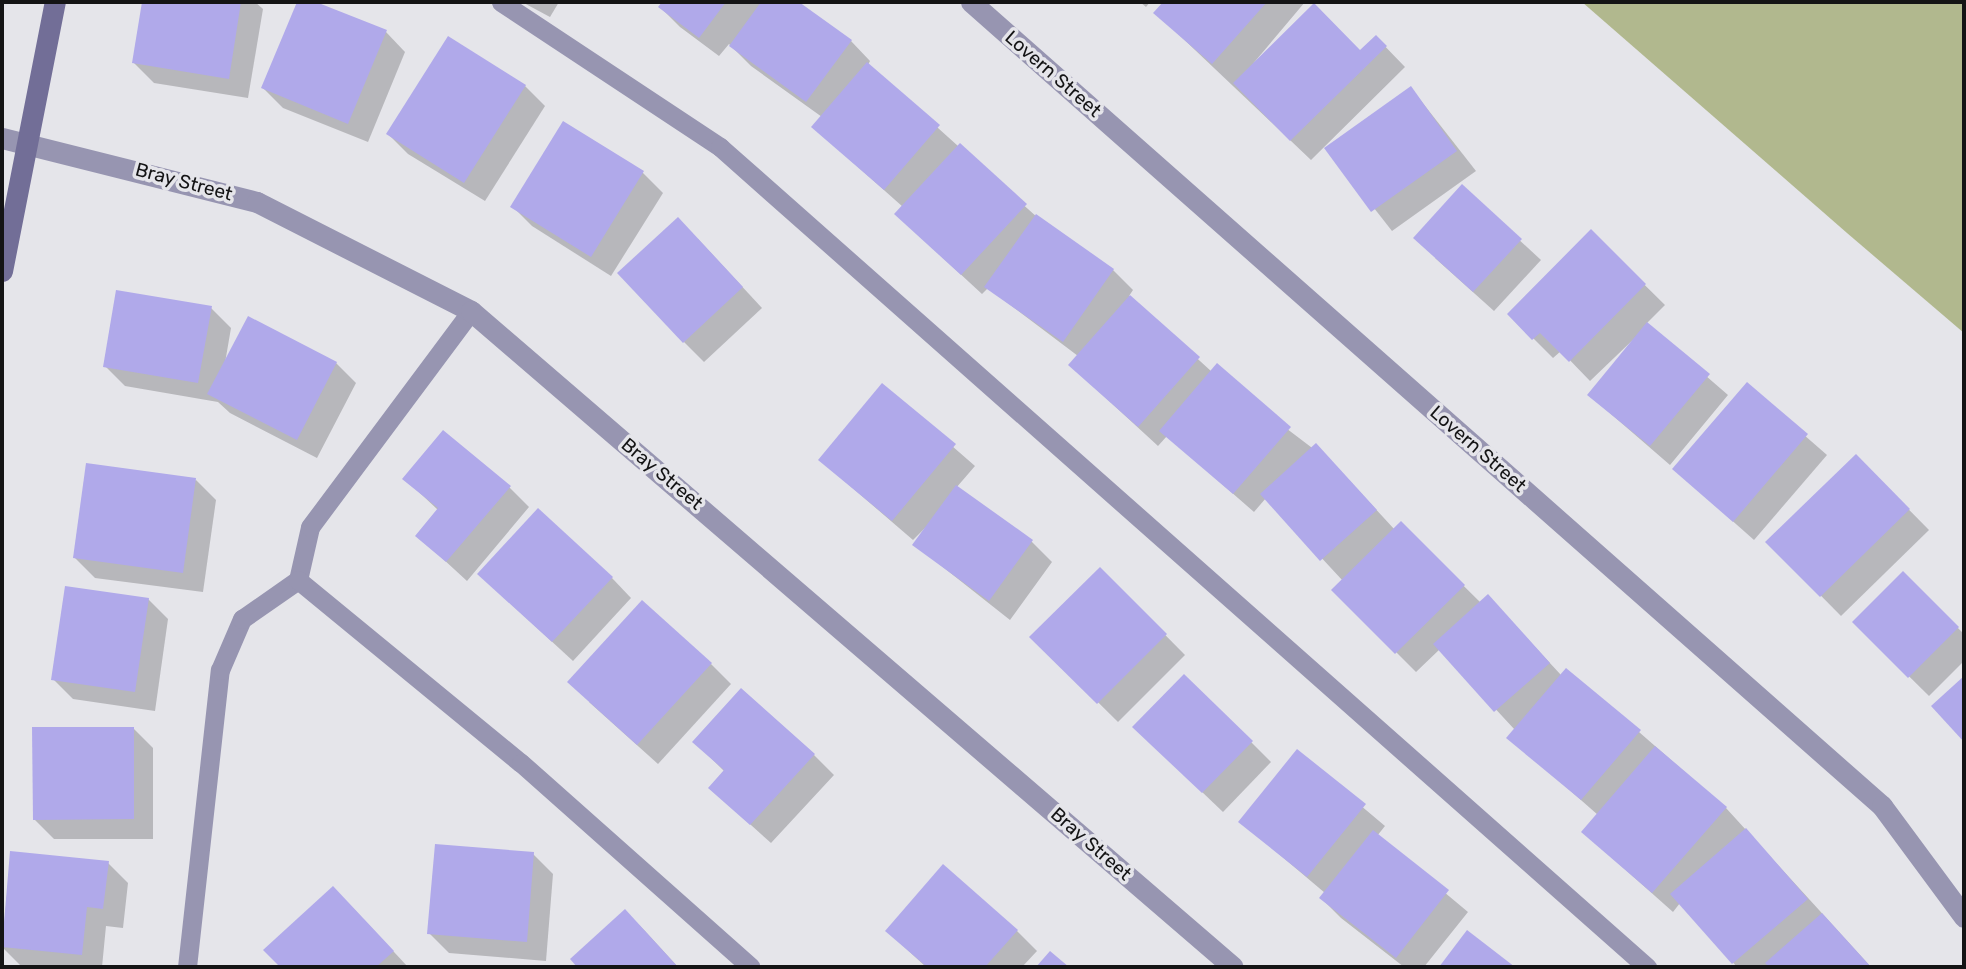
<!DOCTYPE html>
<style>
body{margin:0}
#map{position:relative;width:1966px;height:969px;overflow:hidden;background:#e5e5ea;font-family:Rubik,sans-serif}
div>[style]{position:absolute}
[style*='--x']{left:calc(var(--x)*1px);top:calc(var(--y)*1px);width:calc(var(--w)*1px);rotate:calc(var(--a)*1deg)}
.green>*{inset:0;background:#b1b88e}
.shadow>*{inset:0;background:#0003}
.building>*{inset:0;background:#b0a9ea}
.lane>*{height:19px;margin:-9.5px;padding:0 9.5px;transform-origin:9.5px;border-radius:9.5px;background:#9795b1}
.street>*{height:21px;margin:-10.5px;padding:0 10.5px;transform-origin:10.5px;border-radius:10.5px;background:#9795b1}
.secondary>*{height:21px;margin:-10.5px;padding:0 10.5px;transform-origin:10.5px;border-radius:10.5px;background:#726e97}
span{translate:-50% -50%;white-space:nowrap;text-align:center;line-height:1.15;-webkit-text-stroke:7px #e5e5ea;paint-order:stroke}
.street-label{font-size:19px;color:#141415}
.frame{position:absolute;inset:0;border:4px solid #141415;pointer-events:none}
</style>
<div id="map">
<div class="green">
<i style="clip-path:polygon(1582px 2px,1964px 2px,1964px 333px,1847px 233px)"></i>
</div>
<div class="shadow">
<i style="clip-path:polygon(144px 2px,255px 2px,263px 9px,248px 98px,154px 83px,134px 63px)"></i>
<i style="clip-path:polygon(299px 2px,312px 2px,386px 32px,405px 52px,368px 142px,283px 108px,263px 88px)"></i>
<i style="clip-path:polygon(522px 2px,559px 2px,550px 17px)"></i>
<i style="clip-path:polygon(664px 2px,796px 2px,851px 41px,870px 61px,868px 65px,1038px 218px,1113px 270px,1133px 290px,1129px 296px,1212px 372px,1336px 466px,1395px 530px,1401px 524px,1481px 603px,1488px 596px,1561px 675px,1639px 732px,1726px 808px,1871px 967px,1737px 967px,1680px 903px,1673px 912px,1583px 832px,1598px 815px,1509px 737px,1515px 730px,1440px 649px,1416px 672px,1334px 590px,1343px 581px,1266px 498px,1254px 512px,1167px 436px,1158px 446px,1070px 365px,1078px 356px,988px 288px,982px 294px,917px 234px,903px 207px,813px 127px,822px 117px,751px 66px,729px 44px,719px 56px,680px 27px,660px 7px)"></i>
<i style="clip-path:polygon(1140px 2px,1150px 2px,1146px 7px)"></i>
<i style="clip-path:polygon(1165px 2px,1305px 2px,1246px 72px,1361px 52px,1376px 37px,1405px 67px,1311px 160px,1156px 13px)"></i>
<i style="clip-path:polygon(525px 86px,545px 106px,485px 201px,408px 154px,388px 134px)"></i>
<i style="clip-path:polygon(1411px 88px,1476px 171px,1392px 231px,1327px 148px)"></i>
<i style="clip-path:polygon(564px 123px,643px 173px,663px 193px,611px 276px,532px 226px,512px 206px)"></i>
<i style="clip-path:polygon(1462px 187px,1541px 260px,1494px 311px,1435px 258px)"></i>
<i style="clip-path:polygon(1591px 232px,1665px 305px,1646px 324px,1728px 395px,1670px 465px,1589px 395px,1639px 334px,1590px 381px,1561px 351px,1553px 358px,1509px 314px)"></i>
<i style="clip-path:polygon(698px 239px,762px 308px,704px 362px,684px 342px)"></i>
<i style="clip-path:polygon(211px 308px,231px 328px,225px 363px,336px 363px,356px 383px,317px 458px,230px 413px,218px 402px,125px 386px,105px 366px)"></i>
<i style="clip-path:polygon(882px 385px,975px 466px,956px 488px,1032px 542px,1052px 562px,1010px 620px,915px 545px,932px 521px,913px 540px,820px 460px)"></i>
<i style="clip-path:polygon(1747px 385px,1827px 455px,1754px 540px,1674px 469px)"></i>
<i style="clip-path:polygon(1856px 456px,1929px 530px,1841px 616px,1768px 542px)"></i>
<i style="clip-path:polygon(405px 479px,509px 487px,529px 507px,467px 581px,417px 535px,438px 510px)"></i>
<i style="clip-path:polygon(196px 480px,216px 500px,203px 592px,95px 578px,75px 558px)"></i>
<i style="clip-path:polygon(1100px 569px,1185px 655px,1118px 722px,1032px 637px)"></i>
<i style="clip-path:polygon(1903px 574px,1964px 634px,1964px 661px,1929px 696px,1854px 622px)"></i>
<i style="clip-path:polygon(612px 578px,631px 598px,573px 661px,500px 594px)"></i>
<i style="clip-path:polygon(148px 599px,168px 619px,155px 711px,73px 699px,53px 679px)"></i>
<i style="clip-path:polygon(711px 664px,731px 684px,658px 764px,589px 702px)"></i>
<i style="clip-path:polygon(133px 728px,153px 748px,153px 839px,54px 839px,34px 819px)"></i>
<i style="clip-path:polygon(695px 742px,814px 755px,834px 775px,771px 843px,731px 807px,725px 772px)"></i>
<i style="clip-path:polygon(1251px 742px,1271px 762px,1223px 812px,1155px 747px)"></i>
<i style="clip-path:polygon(1297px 752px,1385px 826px,1377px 836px,1468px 912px,1424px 967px,1404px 967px,1341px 918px,1321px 898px,1325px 893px,1241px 822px)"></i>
<i style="clip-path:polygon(11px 853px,108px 863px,128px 883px,123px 928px,106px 926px,102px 967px,21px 966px,2px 947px)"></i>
<i style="clip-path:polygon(533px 854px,553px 874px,546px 961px,449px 953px,429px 933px)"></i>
<i style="clip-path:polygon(353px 908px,408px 967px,282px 967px,266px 950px)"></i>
<i style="clip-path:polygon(625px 911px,645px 931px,678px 967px,580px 967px,572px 959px)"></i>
<i style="clip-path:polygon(887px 931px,1017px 931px,1037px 951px,1022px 967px,926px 967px)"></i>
</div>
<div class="building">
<i style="clip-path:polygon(142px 2px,241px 2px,229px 79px,132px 63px)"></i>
<i style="clip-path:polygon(297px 2px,316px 2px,387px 30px,348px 124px,261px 88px)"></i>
<i style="clip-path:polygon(662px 2px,726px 2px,699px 38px,658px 7px)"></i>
<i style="clip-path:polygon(761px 2px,799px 2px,852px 40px,806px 102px,729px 46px)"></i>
<i style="clip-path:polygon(1163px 2px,1267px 2px,1212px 64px,1153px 13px)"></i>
<i style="clip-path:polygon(1314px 3px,1360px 50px,1376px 35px,1387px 46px,1290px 141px,1233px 83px)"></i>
<i style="clip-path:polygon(448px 36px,526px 85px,464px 183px,386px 134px)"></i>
<i style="clip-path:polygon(867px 62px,940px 125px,884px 190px,811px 127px)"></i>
<i style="clip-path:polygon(1411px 86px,1457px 151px,1371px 212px,1324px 148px)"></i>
<i style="clip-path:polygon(563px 121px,644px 171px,591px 257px,510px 207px)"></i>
<i style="clip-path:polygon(960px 143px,1027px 204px,961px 275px,894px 214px)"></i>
<i style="clip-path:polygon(1462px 184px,1522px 239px,1473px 292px,1413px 238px)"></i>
<i style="clip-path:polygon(1036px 214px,1114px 269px,1063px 342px,984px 287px)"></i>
<i style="clip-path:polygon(678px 217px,743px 287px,683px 343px,617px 273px)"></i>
<i style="clip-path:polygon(1591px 229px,1646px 284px,1569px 362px,1540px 333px,1532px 340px,1507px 314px)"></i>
<i style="clip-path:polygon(116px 290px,212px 306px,198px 383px,103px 367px)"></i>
<i style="clip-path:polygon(1130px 295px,1200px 357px,1138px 427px,1068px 365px)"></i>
<i style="clip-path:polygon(248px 316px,337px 362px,297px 440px,207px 394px)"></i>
<i style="clip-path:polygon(1647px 322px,1710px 374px,1650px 446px,1587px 395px)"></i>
<i style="clip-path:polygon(1217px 363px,1291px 427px,1233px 494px,1159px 431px)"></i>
<i style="clip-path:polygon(1747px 382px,1808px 434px,1733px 522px,1672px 469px)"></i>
<i style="clip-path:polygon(882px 383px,956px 444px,892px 521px,818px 460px)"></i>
<i style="clip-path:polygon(443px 430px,511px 486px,446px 562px,415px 536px,438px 508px,402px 479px)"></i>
<i style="clip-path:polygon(1316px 443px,1377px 510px,1320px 561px,1260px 494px)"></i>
<i style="clip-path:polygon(1856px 454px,1910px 509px,1820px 597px,1765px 542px)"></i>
<i style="clip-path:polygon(86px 463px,196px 478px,183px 573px,73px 558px)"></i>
<i style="clip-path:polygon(956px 485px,1033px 540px,989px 601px,912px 545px)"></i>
<i style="clip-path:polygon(538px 508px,613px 577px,552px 642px,477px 574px)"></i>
<i style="clip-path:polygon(1401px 521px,1465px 585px,1395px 654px,1331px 590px)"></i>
<i style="clip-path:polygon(1100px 567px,1167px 634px,1097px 704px,1029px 637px)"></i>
<i style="clip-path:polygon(1903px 571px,1959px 627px,1908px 678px,1852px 622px)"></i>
<i style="clip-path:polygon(65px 586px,149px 598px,135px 692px,51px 680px)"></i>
<i style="clip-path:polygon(1488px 594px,1550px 663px,1494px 712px,1433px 644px)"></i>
<i style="clip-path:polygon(642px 600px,712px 663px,637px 745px,567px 682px)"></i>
<i style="clip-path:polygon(1566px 668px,1641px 730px,1581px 800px,1506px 738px)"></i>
<i style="clip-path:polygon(1184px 674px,1253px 741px,1202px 793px,1132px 727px)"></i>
<i style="clip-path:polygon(1964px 676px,1964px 742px,1931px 706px)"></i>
<i style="clip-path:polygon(741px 688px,815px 754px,750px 825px,708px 788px,724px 770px,692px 742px)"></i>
<i style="clip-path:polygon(32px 727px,134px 727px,134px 819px,33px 820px)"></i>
<i style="clip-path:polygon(1655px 746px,1727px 807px,1652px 893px,1581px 832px)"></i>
<i style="clip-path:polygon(1297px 749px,1366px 804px,1307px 877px,1238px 822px)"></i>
<i style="clip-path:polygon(1746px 828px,1808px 899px,1732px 964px,1670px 894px)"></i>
<i style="clip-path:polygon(1373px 830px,1449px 890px,1396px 958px,1319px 898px)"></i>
<i style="clip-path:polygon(435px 844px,534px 852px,527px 942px,427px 934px)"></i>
<i style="clip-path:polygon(10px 851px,109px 861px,103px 909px,87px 907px,82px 955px,2px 947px)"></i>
<i style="clip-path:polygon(943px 864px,1018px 930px,985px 967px,927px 967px,885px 931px)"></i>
<i style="clip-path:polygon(333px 886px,394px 951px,376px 967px,280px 967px,263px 950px)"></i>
<i style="clip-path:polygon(625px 909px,678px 967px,577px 967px,570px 959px)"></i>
<i style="clip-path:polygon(1822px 913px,1871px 967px,1769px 967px,1765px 963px)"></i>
<i style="clip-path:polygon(1467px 930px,1515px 967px,1439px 967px)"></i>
<i style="clip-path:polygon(1050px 951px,1069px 967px,1036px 967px)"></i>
</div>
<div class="lane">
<i style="--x:501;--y:2;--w:263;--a:33.5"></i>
<i style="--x:720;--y:147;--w:1238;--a:41.5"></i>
<i style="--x:298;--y:580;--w:54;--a:-77.2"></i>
<i style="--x:310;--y:527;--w:269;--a:-53.3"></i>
<i style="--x:187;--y:967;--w:299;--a:-83.7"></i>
<i style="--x:220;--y:670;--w:56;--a:-66.7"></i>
<i style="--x:242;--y:619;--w:68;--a:-34.9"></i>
<i style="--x:298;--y:580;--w:288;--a:39.4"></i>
<i style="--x:521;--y:763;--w:307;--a:41.6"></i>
</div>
<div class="street">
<i style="--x:971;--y:2;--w:1215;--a:41.43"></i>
<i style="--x:1882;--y:806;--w:138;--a:53.5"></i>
<i style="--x:2;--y:138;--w:263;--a:14.1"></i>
<i style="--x:257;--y:202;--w:240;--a:27"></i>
<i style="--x:471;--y:311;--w:1005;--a:40.72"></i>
</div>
<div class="secondary">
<i style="--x:2;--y:271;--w:274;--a:-78.9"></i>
</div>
<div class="street-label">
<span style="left:1053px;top:74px;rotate:41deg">Lovern Street</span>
<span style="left:184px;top:182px;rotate:15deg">Bray Street</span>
<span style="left:1478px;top:449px;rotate:41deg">Lovern Street</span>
<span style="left:662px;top:474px;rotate:40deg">Bray Street</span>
<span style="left:1091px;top:844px;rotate:41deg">Bray Street</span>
</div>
<div class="frame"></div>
</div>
